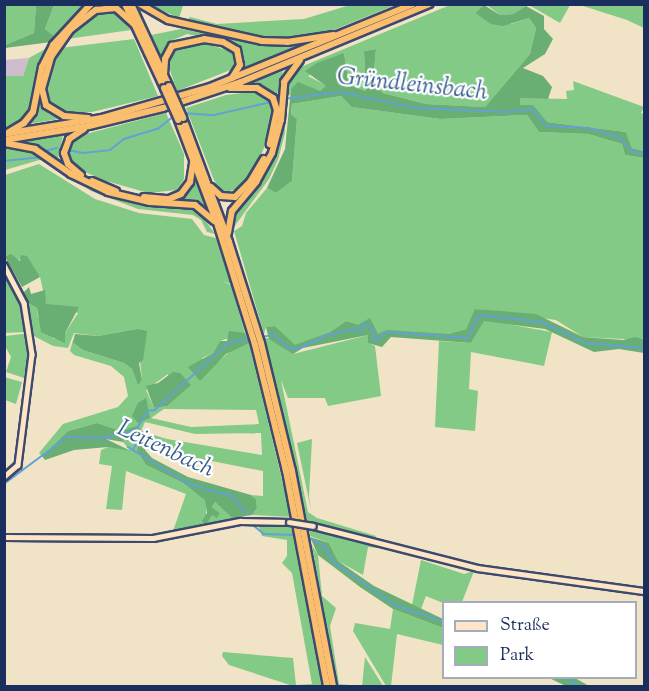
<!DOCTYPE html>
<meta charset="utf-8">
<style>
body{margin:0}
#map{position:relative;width:649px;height:691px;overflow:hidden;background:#f1e3c6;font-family:"Sorts Mill Goudy",serif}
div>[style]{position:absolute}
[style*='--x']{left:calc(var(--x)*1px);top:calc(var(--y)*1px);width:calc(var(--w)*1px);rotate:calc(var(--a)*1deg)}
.industrial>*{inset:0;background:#cfbdcf}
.green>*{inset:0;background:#82ca86}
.forest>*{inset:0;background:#69ae73}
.stream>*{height:1.5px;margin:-0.75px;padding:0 0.75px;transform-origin:0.75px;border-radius:0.75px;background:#62a2d5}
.roads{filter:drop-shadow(2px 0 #3b4a6e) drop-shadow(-2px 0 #3b4a6e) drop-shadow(0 2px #3b4a6e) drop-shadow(0 -2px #3b4a6e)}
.secondary>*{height:4.5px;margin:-2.25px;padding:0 2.25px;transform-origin:2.25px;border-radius:2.25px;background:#fde5c5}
.highway>*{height:6px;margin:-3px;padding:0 3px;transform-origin:3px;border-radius:3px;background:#fbbd6e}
.bridges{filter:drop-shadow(2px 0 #3b4a6e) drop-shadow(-2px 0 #3b4a6e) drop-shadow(0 2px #3b4a6e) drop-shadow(0 -2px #3b4a6e)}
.secondary-bridge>*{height:4.5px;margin:-2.25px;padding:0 2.25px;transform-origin:2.25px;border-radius:2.25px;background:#fde5c5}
.highway-bridge>*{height:6px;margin:-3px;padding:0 3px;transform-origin:3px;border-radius:3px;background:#fbbd6e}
span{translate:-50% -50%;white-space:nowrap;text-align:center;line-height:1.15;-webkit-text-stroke:4.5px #fff;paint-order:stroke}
.water-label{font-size:24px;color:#375d8e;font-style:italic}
.frame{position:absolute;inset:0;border:6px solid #1b2f5e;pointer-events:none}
.legend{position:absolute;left:442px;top:601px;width:195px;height:78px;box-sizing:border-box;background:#fff;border:2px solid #a4acbf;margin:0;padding:8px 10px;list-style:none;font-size:18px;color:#1b2f5e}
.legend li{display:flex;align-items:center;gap:12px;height:30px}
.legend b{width:30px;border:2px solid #a4acbf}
</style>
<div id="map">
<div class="industrial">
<i style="clip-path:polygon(29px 58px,23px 76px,5px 76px,4px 60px)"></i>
</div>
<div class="green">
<i style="clip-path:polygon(5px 5px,36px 5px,34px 33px,5px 45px)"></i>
<i style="clip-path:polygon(54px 5px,86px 5px,54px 36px,45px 29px)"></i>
<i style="clip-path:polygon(151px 5px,183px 5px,182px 9px,179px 18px)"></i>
<i style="clip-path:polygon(350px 5px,395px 5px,336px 29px,296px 37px,257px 36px,187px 20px,190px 17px,217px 24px,304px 19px)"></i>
<i style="clip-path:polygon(450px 5px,484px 5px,475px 13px,485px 19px,511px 24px,529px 18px,536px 28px,530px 54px,485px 107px,426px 104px,383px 93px,373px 82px,376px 49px,364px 51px,366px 91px,349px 85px,344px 53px,308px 76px,327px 86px,320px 91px,291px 89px,290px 95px,285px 95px,287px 82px,303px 66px)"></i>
<i style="clip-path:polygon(487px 5px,525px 4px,526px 6px,513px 14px,500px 15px)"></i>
<i style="clip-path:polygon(529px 5px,570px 5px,560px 23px)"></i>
<i style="clip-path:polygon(580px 5px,644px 5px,644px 28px,627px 20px)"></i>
<i style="clip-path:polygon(110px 9px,117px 11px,131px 30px,67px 39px,88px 19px)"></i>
<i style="clip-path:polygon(181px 29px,267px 46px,305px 45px,244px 69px,241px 48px,235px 44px,187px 34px,171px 41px,160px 59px,151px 35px)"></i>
<i style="clip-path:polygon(134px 39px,158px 96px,92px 112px,67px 112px,48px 100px,47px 82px,60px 48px)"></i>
<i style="clip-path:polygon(203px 42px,231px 52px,235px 58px,233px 69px,177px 91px,168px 64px,170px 55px,182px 44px)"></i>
<i style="clip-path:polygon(47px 48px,27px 116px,5px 128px,4px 76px,23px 76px,29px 58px)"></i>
<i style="clip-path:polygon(283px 71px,277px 95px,264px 86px,249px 84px)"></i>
<i style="clip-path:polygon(573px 81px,644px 107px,641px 113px,644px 114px,644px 151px,632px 148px,626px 132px,547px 122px,520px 105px,520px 98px,567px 99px,566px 91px,574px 90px)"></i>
<i style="clip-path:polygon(251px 92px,267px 97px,274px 106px,272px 128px,255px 170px,240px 188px,223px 193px,214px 180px,186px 108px,226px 95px)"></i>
<i style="clip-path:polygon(341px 96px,353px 107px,440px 119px,527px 115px,539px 132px,588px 134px,622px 144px,625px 155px,644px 158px,644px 340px,583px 337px,556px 320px,476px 309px,466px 329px,448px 334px,378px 334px,346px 321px,330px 332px,295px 346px,275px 326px,266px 327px,264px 334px,234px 231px,242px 226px,246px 213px,267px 188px,276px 193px,292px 181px,297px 119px,291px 114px,292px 104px)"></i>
<i style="clip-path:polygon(285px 102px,285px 133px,278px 160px,269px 179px,234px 227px,237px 213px,260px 183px,274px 155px)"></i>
<i style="clip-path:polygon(39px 104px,49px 114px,59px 119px,28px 124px)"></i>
<i style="clip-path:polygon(166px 113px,184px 154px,184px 179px,177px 190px,148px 193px,103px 180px,83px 171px,68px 158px,68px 147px,78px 136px)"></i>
<i style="clip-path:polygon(63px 135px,58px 158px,26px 141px)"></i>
<i style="clip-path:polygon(5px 147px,28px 151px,43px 159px,5px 170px)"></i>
<i style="clip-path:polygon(46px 159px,83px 184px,109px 196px,198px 210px,215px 234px,207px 232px,201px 220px,193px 215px,138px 209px,91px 191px)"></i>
<i style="clip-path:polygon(evenodd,39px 164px,95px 199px,139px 213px,192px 219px,204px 235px,216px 238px,231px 284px,222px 281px,231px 285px,245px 333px,220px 341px,213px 353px,202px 358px,207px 371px,238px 345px,249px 343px,291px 517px,252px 515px,257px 508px,256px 499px,251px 495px,263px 496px,263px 471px,161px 451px,147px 446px,140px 430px,121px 431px,97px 423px,68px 431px,42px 456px,39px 453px,63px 424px,118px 407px,128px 396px,124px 377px,111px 366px,74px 355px,70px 351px,73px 340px,83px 350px,124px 363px,132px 369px,138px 384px,142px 380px,137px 329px,98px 336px,74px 333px,68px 348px,53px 346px,34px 336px,28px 303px,37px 308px,38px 317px,54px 339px,65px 333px,78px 313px,46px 304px,40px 277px,22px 260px,5px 257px,5px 175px,39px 164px,168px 374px,167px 406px,154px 408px,146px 390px,168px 374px,39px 164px,164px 409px,256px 410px,259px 424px,191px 427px,151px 418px,164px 409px,39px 164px,145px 422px,195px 434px,261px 433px,262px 455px,167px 439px,141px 431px,145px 422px)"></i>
<i style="clip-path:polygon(196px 179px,206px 207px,174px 202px,185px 195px)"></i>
<i style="clip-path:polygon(4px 273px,20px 302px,25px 332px,5px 333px)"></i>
<i style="clip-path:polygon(484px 320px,552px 332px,544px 366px,471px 352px,469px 389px,478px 391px,475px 431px,435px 427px,439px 341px,471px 343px)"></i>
<i style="clip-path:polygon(22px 334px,27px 335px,28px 355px,24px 378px,6px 372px,11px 357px,5px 346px,5px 336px)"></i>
<i style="clip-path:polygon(368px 335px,369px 343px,375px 346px,381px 396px,328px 406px,325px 398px,288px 398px,281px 380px,308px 512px,317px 518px,376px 536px,374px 539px,307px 521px,265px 338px,275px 339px,293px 354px)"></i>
<i style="clip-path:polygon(4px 377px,22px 382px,16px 404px,5px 400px)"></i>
<i style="clip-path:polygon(127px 435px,138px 440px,137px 451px,146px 465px,183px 483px,206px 500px,206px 524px,212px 515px,220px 513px,212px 507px,215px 502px,232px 518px,206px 525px,173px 531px,186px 494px,126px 471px,122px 510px,106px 509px,112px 466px,99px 464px,101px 450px,108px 447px,130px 450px,123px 442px)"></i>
<i style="clip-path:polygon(312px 439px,309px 496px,311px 510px,297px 443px)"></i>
<i style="clip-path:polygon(258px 524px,287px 524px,293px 531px,322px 686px,293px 686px,229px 665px,222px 656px,223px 652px,293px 658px,296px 685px,312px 684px,292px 573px,282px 563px,287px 556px,287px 540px,262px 536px)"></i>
<i style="clip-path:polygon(309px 528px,387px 549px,368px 547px,363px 575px,338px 561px,329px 543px,310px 536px)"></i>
<i style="clip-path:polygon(312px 545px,318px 555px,322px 596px,336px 608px,330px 626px,339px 684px,362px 686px,365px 657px,383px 686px,337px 686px)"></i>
<i style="clip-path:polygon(421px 560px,464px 574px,474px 571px,462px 602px,443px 603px,426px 596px,421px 609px,412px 605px)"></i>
<i style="clip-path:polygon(393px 609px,443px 628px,443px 645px,397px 634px,391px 686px,386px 686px,353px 631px,355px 623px,390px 629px)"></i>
</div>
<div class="forest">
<i style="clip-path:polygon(36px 5px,54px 5px,45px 29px,54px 36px,51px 42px,5px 48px,5px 45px,34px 33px)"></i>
<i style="clip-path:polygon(484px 5px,500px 15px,513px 14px,526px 6px,544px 16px,544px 29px,553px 39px,545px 54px,523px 68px,543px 76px,552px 87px,548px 99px,520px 98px,520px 105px,533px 105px,547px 122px,626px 132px,632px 148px,644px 151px,644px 158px,625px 155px,622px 144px,588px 134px,539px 132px,527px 115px,440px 119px,352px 107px,341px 96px,292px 104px,291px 114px,297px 119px,292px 181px,276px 193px,267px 188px,285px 149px,291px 89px,298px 82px,320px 91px,326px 86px,305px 71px,317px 63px,344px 53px,349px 85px,366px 91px,364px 51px,376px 49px,373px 82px,383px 93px,426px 104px,485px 107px,530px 54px,536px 28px,529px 18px,503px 26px,491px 24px,475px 13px)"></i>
<i style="clip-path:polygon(11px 254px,20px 261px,21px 255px,27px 256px,40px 277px,22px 287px,5px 257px)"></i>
<i style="clip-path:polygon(29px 287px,31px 294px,45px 290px,46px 304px,79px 307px,65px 333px,65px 343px,41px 332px,37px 308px,28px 303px,23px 293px)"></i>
<i style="clip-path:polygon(475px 309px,536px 314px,583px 337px,623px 340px,636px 337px,644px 340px,644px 353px,619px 349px,594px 352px,545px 329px,484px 321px,471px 343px,391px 337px,382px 347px,368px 343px,368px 335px,303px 348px,293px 354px,269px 339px,266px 327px,275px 326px,295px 345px,330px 332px,346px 321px,358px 325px,370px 318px,378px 334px,387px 330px,448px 334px,466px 329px)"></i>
<i style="clip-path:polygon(137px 329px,147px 331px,143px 360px,139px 363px,142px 380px,138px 385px,132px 369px,124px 363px,83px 350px,73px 342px,75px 334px,98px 336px)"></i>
<i style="clip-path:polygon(229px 331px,245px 333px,249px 343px,226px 354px,200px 381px,188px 367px,213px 353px,220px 341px,227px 341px)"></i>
<i style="clip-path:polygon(173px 372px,180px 373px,191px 385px,167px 406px,154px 408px,146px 386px,158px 383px)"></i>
<i style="clip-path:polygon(146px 398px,150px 418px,138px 423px,132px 416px,138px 403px)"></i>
<i style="clip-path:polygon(97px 423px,121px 431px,137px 426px,145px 434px,145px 450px,152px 458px,188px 477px,251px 495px,256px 499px,257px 508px,252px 515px,232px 518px,215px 502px,212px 507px,220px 513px,217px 518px,212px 515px,206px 525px,202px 521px,207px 513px,205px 500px,183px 483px,146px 465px,137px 451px,138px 440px,127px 435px,123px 442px,106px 439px,131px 451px,108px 447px,74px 450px,45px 460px,42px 456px,68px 431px)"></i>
<i style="clip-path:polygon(310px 537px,329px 543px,338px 561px,374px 586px,443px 619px,443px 628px,393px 609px,360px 587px,318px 555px)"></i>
<i style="clip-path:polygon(549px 678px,575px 678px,589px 686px,566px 686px)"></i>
</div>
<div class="stream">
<i style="--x:284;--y:99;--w:56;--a:-7.1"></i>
<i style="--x:340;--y:92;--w:79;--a:11.7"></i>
<i style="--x:417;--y:108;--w:91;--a:2.5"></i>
<i style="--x:508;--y:112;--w:24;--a:-7"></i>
<i style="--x:532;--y:109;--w:23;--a:49"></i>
<i style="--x:547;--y:126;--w:42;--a:2.7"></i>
<i style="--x:589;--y:128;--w:31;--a:17"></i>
<i style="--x:619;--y:137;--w:19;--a:47"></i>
<i style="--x:632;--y:151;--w:12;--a:9"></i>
<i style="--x:182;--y:113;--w:32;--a:4"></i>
<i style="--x:214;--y:115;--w:58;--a:-12.8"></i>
<i style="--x:68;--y:150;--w:15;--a:11"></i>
<i style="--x:83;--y:153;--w:27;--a:-6"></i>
<i style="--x:110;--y:150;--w:18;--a:-38"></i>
<i style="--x:124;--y:139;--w:37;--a:-17"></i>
<i style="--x:159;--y:128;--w:21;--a:-39"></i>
<i style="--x:45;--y:151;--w:12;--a:-14"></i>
<i style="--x:4;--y:161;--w:38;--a:-6"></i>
<i style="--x:328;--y:335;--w:26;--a:-13"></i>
<i style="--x:353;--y:329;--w:9;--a:21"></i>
<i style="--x:361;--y:332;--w:9;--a:-77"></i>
<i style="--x:363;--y:323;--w:13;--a:32"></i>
<i style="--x:374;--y:330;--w:11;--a:90"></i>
<i style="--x:374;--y:341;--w:17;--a:-33"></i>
<i style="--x:388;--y:332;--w:80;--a:4.3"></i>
<i style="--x:468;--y:338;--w:25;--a:-64"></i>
<i style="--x:479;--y:315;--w:63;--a:6.3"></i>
<i style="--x:542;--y:322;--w:49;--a:25.5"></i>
<i style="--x:586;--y:343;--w:58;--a:4.9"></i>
<i style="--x:261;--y:337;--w:13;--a:-9"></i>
<i style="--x:274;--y:335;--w:20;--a:41"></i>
<i style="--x:289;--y:348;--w:8;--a:7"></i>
<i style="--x:297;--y:349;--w:32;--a:-24"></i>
<i style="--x:126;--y:435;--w:14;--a:21"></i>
<i style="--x:139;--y:440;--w:10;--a:119"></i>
<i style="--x:108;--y:437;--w:29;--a:-14"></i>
<i style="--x:136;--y:430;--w:22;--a:-58"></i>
<i style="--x:148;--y:411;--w:7;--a:-8"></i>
<i style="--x:155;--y:410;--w:100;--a:-42.6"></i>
<i style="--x:229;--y:342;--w:21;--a:-8"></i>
<i style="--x:128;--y:447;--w:71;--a:31.2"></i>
<i style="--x:189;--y:484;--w:45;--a:15.6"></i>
<i style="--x:232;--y:496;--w:23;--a:49"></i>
<i style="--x:4;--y:484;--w:79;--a:-36.7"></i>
<i style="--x:67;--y:437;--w:43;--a:1.3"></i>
<i style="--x:253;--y:525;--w:14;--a:39"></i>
<i style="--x:264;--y:534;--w:30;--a:2"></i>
<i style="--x:311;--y:539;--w:15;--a:28"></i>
<i style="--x:324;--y:546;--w:19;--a:58"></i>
<i style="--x:334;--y:562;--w:75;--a:35.2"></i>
<i style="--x:395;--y:605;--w:52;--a:19.1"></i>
<i style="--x:568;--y:678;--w:14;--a:36"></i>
</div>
<div class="roads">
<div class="secondary">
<i style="--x:4;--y:265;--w:43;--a:62.2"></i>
<i style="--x:24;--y:303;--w:52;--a:81.1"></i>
<i style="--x:32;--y:354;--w:112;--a:97.2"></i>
<i style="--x:18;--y:465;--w:18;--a:139"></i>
<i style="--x:313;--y:526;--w:170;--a:14.3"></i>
<i style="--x:478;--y:568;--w:168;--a:7.9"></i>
<i style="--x:4;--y:537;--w:149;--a:0.4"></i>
<i style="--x:153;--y:538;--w:89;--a:-11.1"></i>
<i style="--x:240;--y:521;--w:49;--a:1.2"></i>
</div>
<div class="highway">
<i style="--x:125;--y:4;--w:93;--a:65.1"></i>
<i style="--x:131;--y:4;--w:90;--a:65.1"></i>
<i style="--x:140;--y:4;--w:32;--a:30"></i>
<i style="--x:168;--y:20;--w:96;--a:12.6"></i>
<i style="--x:262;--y:41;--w:25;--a:2"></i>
<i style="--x:287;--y:42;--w:47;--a:-8.7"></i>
<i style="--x:164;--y:75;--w:16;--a:-86"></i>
<i style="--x:165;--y:59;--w:15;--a:-62"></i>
<i style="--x:172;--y:46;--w:33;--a:-12"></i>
<i style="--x:204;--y:39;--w:19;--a:9"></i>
<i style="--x:223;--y:42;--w:16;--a:30"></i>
<i style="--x:237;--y:50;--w:15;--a:79"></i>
<i style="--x:240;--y:65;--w:15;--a:122"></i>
<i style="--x:230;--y:88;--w:27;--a:0"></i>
<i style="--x:257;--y:88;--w:19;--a:32"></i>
<i style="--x:273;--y:98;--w:13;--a:72"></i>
<i style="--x:277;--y:110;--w:35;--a:102"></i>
<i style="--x:88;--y:118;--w:24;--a:-175"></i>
<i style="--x:64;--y:116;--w:21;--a:-149"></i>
<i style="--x:46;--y:105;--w:16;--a:-104"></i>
<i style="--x:42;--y:89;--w:33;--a:-74"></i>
<i style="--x:51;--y:57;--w:33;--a:-55"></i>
<i style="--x:70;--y:30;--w:33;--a:-38"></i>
<i style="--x:96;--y:10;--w:20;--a:-6"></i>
<i style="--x:116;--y:8;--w:24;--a:42"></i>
<i style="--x:183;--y:118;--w:132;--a:69.6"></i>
<i style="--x:229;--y:242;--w:106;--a:72.4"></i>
<i style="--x:261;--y:343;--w:132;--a:76.4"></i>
<i style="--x:292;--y:471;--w:219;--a:79.2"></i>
<i style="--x:178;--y:120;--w:113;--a:69.3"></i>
<i style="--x:218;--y:226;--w:125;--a:72.7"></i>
<i style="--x:255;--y:345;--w:130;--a:76.2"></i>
<i style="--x:286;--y:471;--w:219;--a:79.2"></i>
<i style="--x:9;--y:132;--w:17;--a:-31"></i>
<i style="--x:24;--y:123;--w:14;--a:-51"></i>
<i style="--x:33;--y:112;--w:46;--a:-78.7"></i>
<i style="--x:42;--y:67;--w:25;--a:-63"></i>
<i style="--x:53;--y:45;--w:56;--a:-47.2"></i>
<i style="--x:4;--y:134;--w:99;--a:-9.3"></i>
<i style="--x:102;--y:118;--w:112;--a:-16"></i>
<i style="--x:210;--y:87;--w:219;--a:-22.2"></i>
<i style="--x:4;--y:140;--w:86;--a:-9.4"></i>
<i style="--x:89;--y:126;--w:76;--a:-13.7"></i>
<i style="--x:163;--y:108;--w:82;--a:-18.4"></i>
<i style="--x:241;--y:82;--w:204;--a:-22.5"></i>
<i style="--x:5;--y:143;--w:31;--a:11"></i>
<i style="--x:35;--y:149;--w:44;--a:34.8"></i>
<i style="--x:71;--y:174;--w:41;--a:25.9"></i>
<i style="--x:108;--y:192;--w:43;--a:13.4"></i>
<i style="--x:150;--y:202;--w:45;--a:3.8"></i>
<i style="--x:195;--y:205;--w:25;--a:40"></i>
<i style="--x:81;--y:175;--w:17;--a:-140"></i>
<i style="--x:68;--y:164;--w:12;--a:-110"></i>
<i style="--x:64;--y:153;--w:15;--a:-70"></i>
<i style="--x:69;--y:139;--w:18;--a:-34"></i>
<i style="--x:92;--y:181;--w:26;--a:23"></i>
<i style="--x:211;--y:187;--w:13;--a:42"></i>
<i style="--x:221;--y:196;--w:14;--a:4"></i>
<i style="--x:235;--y:197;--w:21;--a:-45"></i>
<i style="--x:250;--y:182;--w:27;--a:-59"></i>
<i style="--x:144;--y:197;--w:25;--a:5"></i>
<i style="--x:169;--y:199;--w:13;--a:-23"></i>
<i style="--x:181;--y:194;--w:15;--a:-53"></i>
<i style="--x:190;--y:182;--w:20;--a:-81"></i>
<i style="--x:228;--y:233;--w:22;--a:-80"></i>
<i style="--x:232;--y:211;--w:38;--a:-50"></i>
<i style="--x:256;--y:182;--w:33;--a:-61"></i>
<i style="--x:272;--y:153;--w:34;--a:-75"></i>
<i style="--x:281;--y:120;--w:38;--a:-85"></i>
<i style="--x:284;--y:82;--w:27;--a:-54"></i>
</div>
</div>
<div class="bridges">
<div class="secondary-bridge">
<i style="--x:289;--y:522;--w:24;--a:9"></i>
</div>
<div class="highway-bridge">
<i style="--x:169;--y:86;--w:35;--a:66"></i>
<i style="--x:164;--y:88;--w:35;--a:66"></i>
</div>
</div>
<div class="water-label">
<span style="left:412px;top:86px;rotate:6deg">Gründleinsbach</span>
<span style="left:165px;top:450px;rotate:25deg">Leitenbach</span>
</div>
<div class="frame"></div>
<ul class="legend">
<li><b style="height:8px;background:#fde5c5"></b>Straße</li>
<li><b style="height:16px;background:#82ca86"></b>Park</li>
</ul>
</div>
